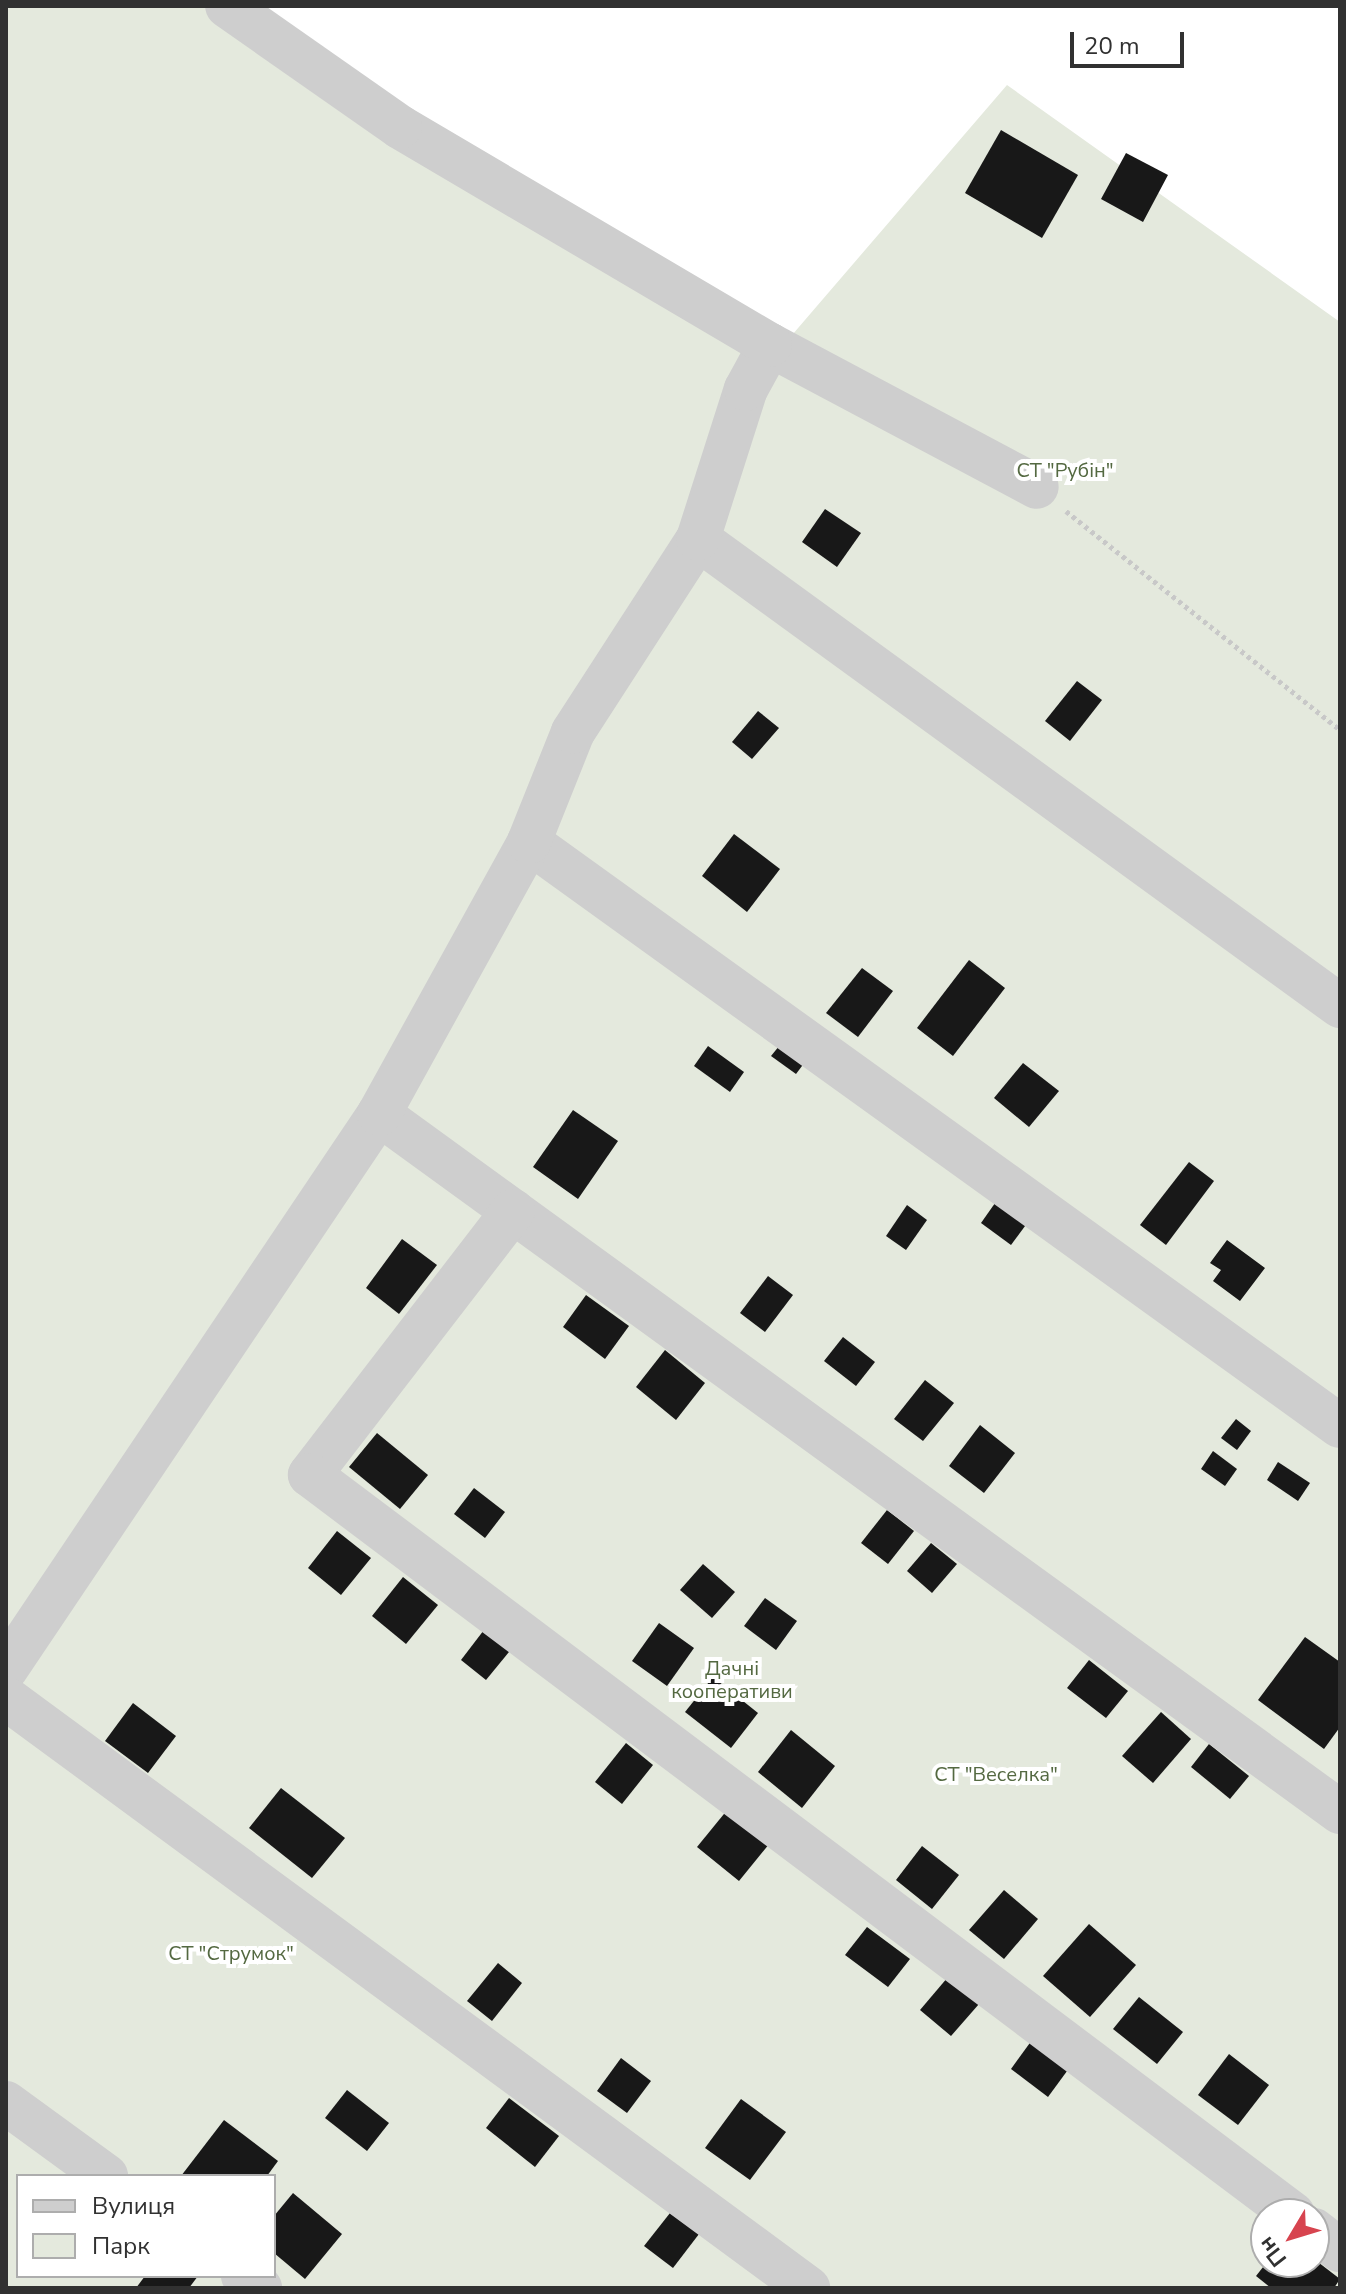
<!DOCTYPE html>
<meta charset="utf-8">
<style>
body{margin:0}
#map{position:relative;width:1346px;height:2294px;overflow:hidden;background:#fff;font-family:"Nunito Sans",sans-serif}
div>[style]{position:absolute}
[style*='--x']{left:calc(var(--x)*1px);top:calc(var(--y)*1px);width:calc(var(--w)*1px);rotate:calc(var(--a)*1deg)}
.green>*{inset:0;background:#e4e9dd}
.building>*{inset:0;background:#181818}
.path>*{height:5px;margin-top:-2.5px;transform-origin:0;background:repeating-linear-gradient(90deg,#c8c8c8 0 4px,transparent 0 8px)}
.minor>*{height:44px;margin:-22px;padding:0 22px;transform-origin:22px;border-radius:22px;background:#cecece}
span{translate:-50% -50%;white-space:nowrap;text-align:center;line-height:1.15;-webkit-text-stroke:8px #fff;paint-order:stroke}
.park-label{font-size:20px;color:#546941}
.frame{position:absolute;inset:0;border:8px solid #313131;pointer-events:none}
.legend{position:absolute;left:16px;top:2174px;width:260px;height:104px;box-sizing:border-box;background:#fff;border:2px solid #adadad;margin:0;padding:10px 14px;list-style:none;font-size:24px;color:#313131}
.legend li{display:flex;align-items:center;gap:16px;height:40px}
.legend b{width:40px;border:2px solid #adadad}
.north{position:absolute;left:1250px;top:2198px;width:80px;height:80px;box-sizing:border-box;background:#fff;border:2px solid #adadad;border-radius:50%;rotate:232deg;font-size:22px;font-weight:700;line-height:32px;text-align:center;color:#313131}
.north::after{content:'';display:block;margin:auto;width:28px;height:36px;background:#d7444f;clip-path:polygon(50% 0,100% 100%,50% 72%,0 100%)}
.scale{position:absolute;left:1070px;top:32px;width:114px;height:36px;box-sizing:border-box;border:4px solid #313131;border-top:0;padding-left:10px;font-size:24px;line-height:28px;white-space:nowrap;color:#313131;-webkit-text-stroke:6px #fff;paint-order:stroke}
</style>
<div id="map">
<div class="green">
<i style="clip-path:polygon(evenodd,6px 6px,227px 6px,770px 345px,749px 385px,1007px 85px,1340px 322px,1340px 2288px,6px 2288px,6px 6px,18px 2176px,274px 2176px,274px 2276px,18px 2276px,18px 2176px,6px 6px,1266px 2214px,1314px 2214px,1314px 2262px,1266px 2262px,1266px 2214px)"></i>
</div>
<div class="building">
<i style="clip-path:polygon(1001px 130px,1078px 175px,1042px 238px,965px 193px)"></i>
<i style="clip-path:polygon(1126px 153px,1168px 175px,1143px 222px,1101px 199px)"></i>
<i style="clip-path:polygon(825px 509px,861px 533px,837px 567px,802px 542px)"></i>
<i style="clip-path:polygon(1077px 681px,1102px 700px,1070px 741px,1045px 721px)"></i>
<i style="clip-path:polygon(758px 711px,779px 728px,752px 759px,732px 742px)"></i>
<i style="clip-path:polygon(734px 834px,780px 869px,747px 912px,702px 876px)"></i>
<i style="clip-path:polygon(969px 960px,1005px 988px,953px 1056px,917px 1028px)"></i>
<i style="clip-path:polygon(862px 968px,893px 991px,858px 1037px,826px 1013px)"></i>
<i style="clip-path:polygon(784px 1040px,808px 1058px,796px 1074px,771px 1056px)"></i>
<i style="clip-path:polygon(708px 1046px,744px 1072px,730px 1092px,694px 1066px)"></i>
<i style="clip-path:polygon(1023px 1063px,1059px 1091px,1029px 1127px,994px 1098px)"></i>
<i style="clip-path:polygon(573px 1110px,618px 1141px,578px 1199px,533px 1167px)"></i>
<i style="clip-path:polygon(1189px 1162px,1214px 1181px,1166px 1245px,1140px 1225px)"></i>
<i style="clip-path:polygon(1000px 1196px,1031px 1218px,1011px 1245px,981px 1223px)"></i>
<i style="clip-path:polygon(907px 1205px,927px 1220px,906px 1250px,886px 1236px)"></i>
<i style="clip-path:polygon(402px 1239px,437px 1265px,399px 1314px,366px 1288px)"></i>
<i style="clip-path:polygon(1227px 1240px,1265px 1268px,1240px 1301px,1213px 1281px,1221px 1270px,1210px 1263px)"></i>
<i style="clip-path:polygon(768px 1276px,793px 1295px,765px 1332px,740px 1313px)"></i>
<i style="clip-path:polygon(586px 1295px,629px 1326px,605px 1359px,563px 1327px)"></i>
<i style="clip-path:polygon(843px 1337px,875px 1362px,856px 1386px,824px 1361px)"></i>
<i style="clip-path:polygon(665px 1350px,705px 1383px,676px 1420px,636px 1387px)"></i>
<i style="clip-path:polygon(925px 1380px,954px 1403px,923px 1441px,894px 1419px)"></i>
<i style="clip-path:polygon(1236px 1419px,1251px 1431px,1237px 1450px,1221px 1438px)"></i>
<i style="clip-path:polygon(980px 1425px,1015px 1453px,984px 1493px,949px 1466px)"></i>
<i style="clip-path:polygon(377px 1433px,428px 1475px,400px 1509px,349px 1467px)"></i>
<i style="clip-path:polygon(1213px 1451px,1237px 1469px,1225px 1486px,1201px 1469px)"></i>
<i style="clip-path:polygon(1278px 1462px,1310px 1483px,1298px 1501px,1267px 1480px)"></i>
<i style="clip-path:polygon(474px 1488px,505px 1512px,485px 1538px,454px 1514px)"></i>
<i style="clip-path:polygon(887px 1510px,914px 1531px,888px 1564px,861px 1543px)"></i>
<i style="clip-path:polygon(337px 1531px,371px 1558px,341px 1595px,308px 1568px)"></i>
<i style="clip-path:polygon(931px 1543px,957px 1564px,932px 1593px,907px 1571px)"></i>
<i style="clip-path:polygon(703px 1564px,735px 1592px,712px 1618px,680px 1590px)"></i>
<i style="clip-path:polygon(403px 1577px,438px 1605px,406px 1644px,372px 1616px)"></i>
<i style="clip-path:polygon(765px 1598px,797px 1621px,776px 1650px,744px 1626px)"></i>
<i style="clip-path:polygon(659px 1623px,694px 1648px,667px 1686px,632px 1661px)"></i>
<i style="clip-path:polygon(487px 1626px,513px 1647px,486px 1680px,461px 1660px)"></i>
<i style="clip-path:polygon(1305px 1637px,1340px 1662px,1340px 1727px,1324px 1749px,1258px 1700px)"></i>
<i style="clip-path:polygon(1089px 1660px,1128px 1691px,1106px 1718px,1067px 1688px)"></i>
<i style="clip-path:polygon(713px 1677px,758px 1713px,731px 1748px,685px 1712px)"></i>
<i style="clip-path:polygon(133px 1703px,176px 1736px,148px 1773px,105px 1741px)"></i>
<i style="clip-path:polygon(1161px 1712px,1191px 1739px,1153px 1783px,1122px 1756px)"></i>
<i style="clip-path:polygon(791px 1730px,835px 1766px,802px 1808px,758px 1772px)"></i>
<i style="clip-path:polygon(626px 1743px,653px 1765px,622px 1804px,595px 1782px)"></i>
<i style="clip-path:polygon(1209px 1744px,1249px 1776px,1230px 1799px,1191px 1767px)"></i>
<i style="clip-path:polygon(281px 1788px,345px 1838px,312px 1878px,249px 1828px)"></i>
<i style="clip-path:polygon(728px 1809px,770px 1843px,739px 1881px,697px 1847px)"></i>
<i style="clip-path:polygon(922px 1846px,959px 1875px,932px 1909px,896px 1880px)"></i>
<i style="clip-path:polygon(1004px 1890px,1038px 1919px,1004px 1959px,969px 1930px)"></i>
<i style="clip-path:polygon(1089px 1924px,1136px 1965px,1090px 2017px,1043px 1976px)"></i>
<i style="clip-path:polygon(867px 1927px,910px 1959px,888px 1987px,845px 1955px)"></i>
<i style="clip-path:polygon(498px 1963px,522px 1983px,492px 2021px,467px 2001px)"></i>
<i style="clip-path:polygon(948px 1977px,979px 2004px,951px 2036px,920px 2010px)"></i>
<i style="clip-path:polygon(1139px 1997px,1183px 2032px,1157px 2064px,1113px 2029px)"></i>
<i style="clip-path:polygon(1032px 2040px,1070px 2067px,1048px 2097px,1011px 2069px)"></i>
<i style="clip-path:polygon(1229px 2054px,1269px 2085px,1238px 2125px,1198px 2095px)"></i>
<i style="clip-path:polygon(621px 2058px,651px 2081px,627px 2113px,597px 2091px)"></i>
<i style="clip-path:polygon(347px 2090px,389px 2123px,367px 2151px,325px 2118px)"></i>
<i style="clip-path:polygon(509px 2098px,559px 2136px,535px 2167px,486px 2128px)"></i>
<i style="clip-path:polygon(741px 2099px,786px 2132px,750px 2180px,705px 2148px)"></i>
<i style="clip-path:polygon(224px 2120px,278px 2161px,267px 2176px,181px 2176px)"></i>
<i style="clip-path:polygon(293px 2193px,342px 2234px,305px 2279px,274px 2253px,274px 2216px)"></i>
<i style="clip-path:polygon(670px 2213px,699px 2234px,673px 2268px,644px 2246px)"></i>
<i style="clip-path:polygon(1314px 2259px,1340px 2279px,1334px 2288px,1271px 2288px,1256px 2276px,1267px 2262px)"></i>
<i style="clip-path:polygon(145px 2276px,198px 2276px,189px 2288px,136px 2288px)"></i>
</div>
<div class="path">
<i style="--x:1066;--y:511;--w:351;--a:38.6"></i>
</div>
<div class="minor">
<i style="--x:770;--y:345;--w:302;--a:28"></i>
<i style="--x:698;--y:539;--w:794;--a:36.03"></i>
<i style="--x:529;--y:842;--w:999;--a:35.76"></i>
<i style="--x:379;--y:1114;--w:1188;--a:35.99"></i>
<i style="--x:513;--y:1211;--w:333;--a:127.6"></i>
<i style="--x:310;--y:1475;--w:1230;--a:36.94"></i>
<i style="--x:6;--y:1669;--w:669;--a:-56.1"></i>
<i style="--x:379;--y:1114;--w:311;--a:-61.1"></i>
<i style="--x:529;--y:842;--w:118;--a:-68.2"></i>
<i style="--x:573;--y:732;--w:230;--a:-57.1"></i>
<i style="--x:698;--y:539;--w:157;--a:-72.3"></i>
<i style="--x:746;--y:389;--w:50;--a:-61.4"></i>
<i style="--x:770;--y:345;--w:429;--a:-149.5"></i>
<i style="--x:400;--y:127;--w:211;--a:-145"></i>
<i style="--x:6;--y:1698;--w:996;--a:36.34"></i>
<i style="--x:6;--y:2103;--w:124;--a:36.1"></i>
<i style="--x:1314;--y:2230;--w:33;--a:38"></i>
<i style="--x:243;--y:2276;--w:21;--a:35"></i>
</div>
<div class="park-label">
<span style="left:1065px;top:470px">СТ "Рубін"</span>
<span style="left:732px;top:1680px">Дачні<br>кооперативи</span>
<span style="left:996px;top:1774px">СТ "Веселка"</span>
<span style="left:231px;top:1953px">СТ "Струмок"</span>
</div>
<div class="frame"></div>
<ul class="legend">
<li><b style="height:10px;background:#cecece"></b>Вулиця</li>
<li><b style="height:22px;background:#e4e9dd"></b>Парк</li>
</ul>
<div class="north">Пн</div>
<div class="scale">20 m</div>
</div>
